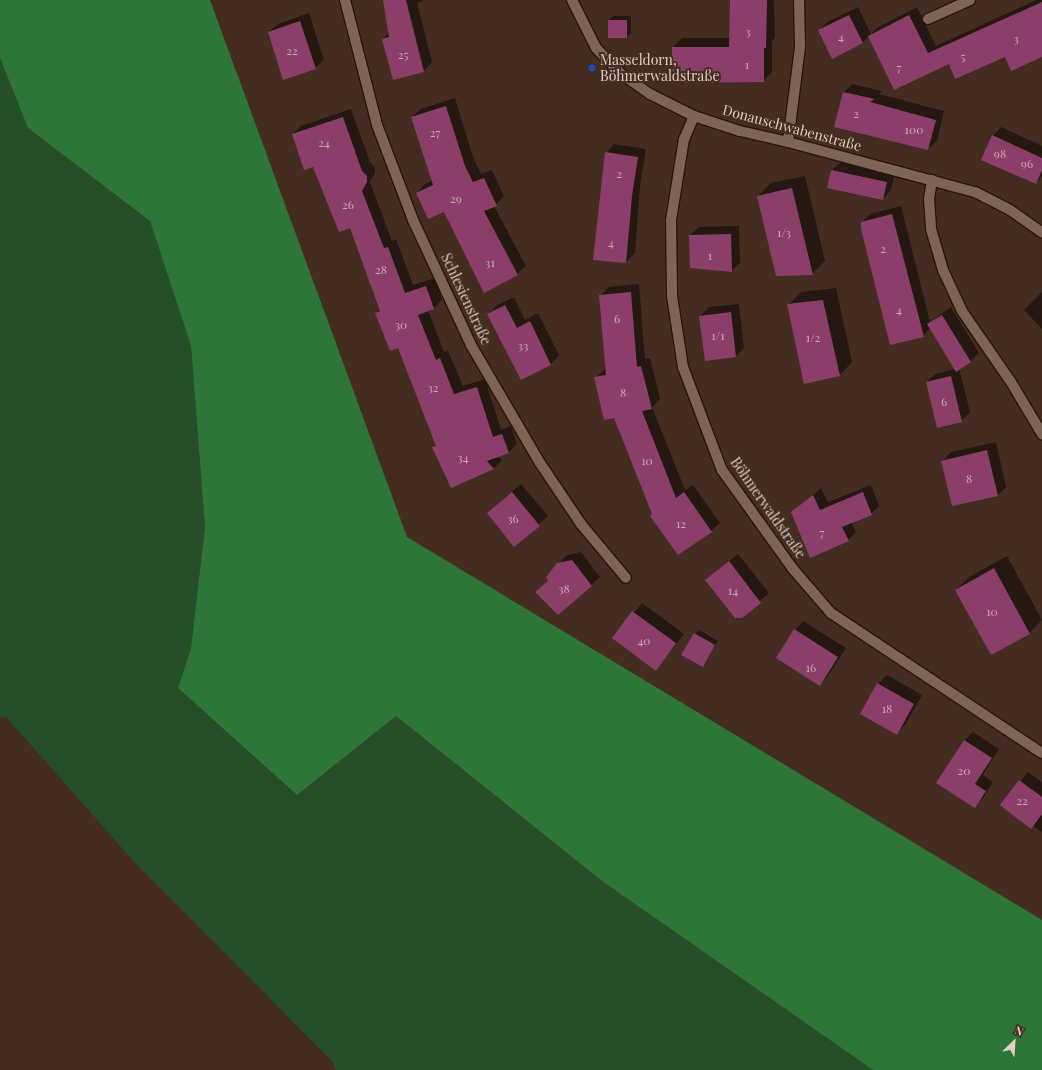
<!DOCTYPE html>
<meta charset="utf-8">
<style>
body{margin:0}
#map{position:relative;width:1042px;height:1070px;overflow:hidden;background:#442d20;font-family:"Playfair Display",serif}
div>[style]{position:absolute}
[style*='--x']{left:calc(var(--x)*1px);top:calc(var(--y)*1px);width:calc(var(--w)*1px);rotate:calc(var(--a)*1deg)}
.green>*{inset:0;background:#264e2a}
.forest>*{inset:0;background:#2d7637}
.shadow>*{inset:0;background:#0007}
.building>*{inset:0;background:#8c3e6a}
.roads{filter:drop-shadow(1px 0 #2a1409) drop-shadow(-1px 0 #2a1409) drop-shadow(0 1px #2a1409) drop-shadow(0 -1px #2a1409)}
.minor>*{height:10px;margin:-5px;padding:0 5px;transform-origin:5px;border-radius:5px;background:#7e6456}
.dots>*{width:11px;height:11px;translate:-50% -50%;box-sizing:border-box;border:2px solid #442d20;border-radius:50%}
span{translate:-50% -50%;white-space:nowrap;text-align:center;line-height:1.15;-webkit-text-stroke:4px #442d20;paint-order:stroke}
.number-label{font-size:12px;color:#caabb0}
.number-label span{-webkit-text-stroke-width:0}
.poi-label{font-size:14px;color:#decfc7}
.left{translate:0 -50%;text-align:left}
.street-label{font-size:14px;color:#decfc7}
.north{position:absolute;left:994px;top:1022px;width:40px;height:40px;-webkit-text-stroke:3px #442d20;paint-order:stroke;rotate:25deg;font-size:11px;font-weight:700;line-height:16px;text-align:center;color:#decfc7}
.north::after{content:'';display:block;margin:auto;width:14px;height:18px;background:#decfc7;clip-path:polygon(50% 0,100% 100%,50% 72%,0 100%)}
</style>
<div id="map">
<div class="green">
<i style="clip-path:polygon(0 58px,28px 128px,150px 221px,191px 346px,205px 527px,191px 648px,178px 688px,297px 795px,396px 716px,602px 881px,873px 1070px,336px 1070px,332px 1061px,138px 866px,6px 717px,0 718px)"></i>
</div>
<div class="forest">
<i style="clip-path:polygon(0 0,210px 0,407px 537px,1042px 920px,1042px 1070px,873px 1070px,602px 881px,396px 716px,297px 795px,178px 688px,191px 648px,205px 527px,191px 346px,150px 221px,28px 128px,0 58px)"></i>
</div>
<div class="shadow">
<i style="clip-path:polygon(384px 0,424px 0,417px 3px,432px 62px,424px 71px,393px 78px,383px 39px,389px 33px)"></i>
<i style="clip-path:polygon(731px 0,774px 0,775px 38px,772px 41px,772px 72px,763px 81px,673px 47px,682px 38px,731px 38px)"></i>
<i style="clip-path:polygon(1036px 0,1042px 0,1042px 56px,1005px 56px,949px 63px,869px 36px,863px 42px,832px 57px,819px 31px,827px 22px,858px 7px,871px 34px,877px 28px,917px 7px,936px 46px)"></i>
<i style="clip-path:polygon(309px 13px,324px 60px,315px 68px,269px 32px,278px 24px)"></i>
<i style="clip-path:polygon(613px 16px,631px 16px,631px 33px,627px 37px,609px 37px,609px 20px)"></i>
<i style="clip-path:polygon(852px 84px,882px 91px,879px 94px,944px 111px,937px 141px,928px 149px,835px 126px,844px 92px)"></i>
<i style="clip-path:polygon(455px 98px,473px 157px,481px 174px,492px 170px,504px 196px,494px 206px,526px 266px,517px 274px,445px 210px,417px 193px,425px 184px,432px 181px,412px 117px,421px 109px)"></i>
<i style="clip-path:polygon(351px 109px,370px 162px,375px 168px,375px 173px,370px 182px,392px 241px,396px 239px,413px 285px,435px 278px,442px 300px,434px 308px,428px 310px,444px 352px,448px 351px,463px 386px,485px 379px,501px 430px,511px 426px,517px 444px,509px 452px,498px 456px,502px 460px,494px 468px,451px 487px,434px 448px,437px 444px,398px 347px,376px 313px,380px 309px,350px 227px,293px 134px,301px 126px)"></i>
<i style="clip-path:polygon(1001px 127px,1042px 146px,1042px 176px,1036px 183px,993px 136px)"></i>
<i style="clip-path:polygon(614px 144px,646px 149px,640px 186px,635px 253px,626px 262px,606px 153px)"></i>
<i style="clip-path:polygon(841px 162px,895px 173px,891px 190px,883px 199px,832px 170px)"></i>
<i style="clip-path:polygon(805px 176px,825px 261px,812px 274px,758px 196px,771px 183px)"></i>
<i style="clip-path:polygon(901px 206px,930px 322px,951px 307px,979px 353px,971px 361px,959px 368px,970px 412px,961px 421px,927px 382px,935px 374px,955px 369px,930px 328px,923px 336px,862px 222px,870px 214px)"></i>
<i style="clip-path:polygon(739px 226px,740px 263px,731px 271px,690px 235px,699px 227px)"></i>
<i style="clip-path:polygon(639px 284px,645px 359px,650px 358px,660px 399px,652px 407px,685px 490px,693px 485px,720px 523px,711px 531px,653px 514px,615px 416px,595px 378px,606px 368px,600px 296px,609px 287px)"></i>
<i style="clip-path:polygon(836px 288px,852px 362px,840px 375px,788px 305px,801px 292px)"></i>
<i style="clip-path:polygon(1042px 292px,1042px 329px,1024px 310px)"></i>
<i style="clip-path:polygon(514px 297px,525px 320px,538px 313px,559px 355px,551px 364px,521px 379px,489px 314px,497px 305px)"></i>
<i style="clip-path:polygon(739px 304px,744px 348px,736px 356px,700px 316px,709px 307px)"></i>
<i style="clip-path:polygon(996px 442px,1006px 487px,997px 496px,943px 461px,951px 452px)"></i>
<i style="clip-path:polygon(521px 484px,548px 516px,514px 545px,488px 513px)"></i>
<i style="clip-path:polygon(871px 485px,879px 506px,871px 514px,851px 522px,856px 532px,848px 540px,792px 513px,821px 488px,828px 502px)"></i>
<i style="clip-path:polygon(581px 552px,600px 577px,591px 585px,549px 581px,558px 564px,567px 555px)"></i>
<i style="clip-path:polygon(738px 554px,769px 593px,741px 617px,706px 580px)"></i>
<i style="clip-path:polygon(1007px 556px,1042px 620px,1029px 633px,991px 654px,956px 590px,969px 577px)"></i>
<i style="clip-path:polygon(642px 603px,684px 634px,655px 669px,614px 638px)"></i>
<i style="clip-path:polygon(803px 621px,846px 648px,828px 676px,819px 685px,795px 630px)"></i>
<i style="clip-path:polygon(699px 630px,718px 641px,702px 666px,695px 634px)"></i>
<i style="clip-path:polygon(887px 675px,922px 695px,905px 725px,896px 734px,861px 714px,878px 684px)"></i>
<i style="clip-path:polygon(973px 732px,999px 749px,983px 775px,993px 782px,983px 798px,975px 806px,964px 741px)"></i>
<i style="clip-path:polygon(1028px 772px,1042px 782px,1042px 832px,1001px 805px)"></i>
</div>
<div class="building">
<i style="clip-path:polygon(383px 0,406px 0,424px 72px,393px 80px,382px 39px,389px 37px)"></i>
<i style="clip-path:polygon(730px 0,767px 0,766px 48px,764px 48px,764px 82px,672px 83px,672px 47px,729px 47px)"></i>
<i style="clip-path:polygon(1042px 2px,1042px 57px,1011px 71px,1005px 57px,955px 79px,949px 64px,894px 90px,868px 36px,909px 15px,928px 53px)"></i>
<i style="clip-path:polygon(849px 15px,863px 43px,832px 59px,818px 30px)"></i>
<i style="clip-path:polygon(608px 20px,627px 20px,627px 38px,608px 38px)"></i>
<i style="clip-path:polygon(300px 21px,316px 69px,283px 80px,268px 32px)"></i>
<i style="clip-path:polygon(843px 92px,875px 99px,870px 102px,936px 120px,928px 150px,834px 127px)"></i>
<i style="clip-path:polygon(446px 106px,465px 166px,473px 182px,484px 178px,497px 206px,484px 211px,518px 275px,484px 293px,444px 212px,428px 219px,416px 193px,433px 185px,411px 117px)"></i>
<i style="clip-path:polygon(343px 117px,362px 171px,367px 176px,367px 182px,362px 191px,384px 248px,388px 247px,405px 293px,426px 286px,434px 309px,418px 315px,436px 360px,440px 358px,454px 394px,477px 387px,493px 437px,502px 434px,509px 453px,487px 461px,494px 469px,451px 488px,432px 447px,436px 446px,398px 348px,390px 351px,375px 313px,380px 311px,350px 228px,339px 232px,313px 167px,304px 170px,292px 134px)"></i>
<i style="clip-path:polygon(992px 135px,1042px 158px,1042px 170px,1036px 184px,981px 160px)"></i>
<i style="clip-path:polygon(605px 152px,638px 157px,632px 196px,626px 263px,593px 260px)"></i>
<i style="clip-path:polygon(831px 170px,887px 182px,883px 200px,827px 188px)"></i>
<i style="clip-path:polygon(792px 188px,813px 275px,776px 276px,757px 196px)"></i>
<i style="clip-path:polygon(892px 214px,924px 337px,890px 345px,861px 229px,861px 222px)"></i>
<i style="clip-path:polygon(731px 234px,732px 272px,690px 268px,689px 235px)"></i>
<i style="clip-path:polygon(631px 292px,637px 367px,641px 366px,652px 409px,642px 411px,676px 498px,684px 492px,712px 532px,678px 555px,650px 516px,652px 514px,614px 418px,604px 420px,594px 377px,606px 375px,599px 295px)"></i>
<i style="clip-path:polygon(823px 300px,840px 376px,804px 384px,787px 304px)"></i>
<i style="clip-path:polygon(505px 305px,517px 328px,530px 321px,551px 365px,521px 380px,487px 314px)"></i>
<i style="clip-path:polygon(731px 312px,736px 357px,705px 361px,699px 316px)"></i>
<i style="clip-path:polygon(942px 315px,971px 362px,956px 372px,927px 324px)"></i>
<i style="clip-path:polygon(951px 376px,962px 422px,937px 428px,926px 382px)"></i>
<i style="clip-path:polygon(987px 450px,998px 496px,952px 506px,941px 461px)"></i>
<i style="clip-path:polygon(512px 492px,540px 526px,514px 547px,487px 513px)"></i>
<i style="clip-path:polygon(863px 492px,872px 515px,842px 527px,849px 541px,810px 558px,791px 512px,813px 495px,820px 510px)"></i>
<i style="clip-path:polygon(572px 560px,592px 586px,558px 615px,535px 592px,548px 581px,546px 577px,557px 563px)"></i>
<i style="clip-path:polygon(729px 561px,761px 603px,742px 618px,735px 618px,705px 580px)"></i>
<i style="clip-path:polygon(994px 568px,1030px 634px,991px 655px,955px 590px)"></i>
<i style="clip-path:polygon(632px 611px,676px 643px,656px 671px,612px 638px)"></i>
<i style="clip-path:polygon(794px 629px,838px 657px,820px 686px,776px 658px)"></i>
<i style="clip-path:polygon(694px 633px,715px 645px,703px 667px,681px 655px)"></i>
<i style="clip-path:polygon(877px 683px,914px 704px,897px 735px,860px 714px)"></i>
<i style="clip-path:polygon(964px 740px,992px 758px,975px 784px,986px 791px,975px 808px,936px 783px)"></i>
<i style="clip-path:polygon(1019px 780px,1042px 797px,1042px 814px,1031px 829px,1000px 805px)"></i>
</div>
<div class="roads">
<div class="minor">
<i style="--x:345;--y:0;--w:129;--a:75.6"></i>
<i style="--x:377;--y:125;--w:102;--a:69.2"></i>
<i style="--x:413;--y:220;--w:138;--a:65.1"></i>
<i style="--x:471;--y:345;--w:137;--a:59.7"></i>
<i style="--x:540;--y:463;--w:73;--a:56.1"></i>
<i style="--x:581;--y:524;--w:70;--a:50.2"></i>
<i style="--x:572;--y:0;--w:54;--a:63.4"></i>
<i style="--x:596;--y:48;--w:35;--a:46"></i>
<i style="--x:620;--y:73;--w:37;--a:35"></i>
<i style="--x:650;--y:94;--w:49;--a:26.6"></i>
<i style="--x:694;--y:116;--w:48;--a:18.1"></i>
<i style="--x:740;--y:131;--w:49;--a:12.9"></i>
<i style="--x:788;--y:142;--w:194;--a:15"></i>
<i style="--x:975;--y:192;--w:39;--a:27"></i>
<i style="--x:1010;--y:210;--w:39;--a:35"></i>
<i style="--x:928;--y:19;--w:46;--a:-24.3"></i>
<i style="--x:694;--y:116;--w:25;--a:113"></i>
<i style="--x:684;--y:139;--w:82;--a:99.1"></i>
<i style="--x:671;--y:220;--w:76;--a:89.2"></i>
<i style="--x:672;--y:296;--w:72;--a:81.2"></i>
<i style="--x:683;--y:367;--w:110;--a:69.3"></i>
<i style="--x:722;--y:470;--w:122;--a:54.4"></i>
<i style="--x:793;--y:569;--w:58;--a:49.2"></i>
<i style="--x:831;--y:613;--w:253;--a:33.6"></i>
<i style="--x:788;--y:142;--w:96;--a:-82.8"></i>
<i style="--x:800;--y:47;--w:47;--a:-91.2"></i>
<i style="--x:932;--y:180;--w:19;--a:99"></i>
<i style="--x:929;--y:199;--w:30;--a:86"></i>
<i style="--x:931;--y:229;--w:43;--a:73.7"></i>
<i style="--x:943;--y:270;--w:45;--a:65.1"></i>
<i style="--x:962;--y:311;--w:86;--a:55.4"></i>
<i style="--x:1011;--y:382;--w:61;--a:59.2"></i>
</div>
</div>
<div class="dots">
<i style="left:592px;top:68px;background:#1a4fb4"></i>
</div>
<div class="number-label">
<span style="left:748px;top:32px">3</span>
<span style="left:841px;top:37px">4</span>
<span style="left:1016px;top:39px">3</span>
<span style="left:292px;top:51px">22</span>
<span style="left:403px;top:55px">25</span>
<span style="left:963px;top:57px">5</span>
<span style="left:747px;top:65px">1</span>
<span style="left:899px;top:68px">7</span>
<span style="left:856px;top:114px">2</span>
<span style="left:914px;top:130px">100</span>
<span style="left:435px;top:133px">27</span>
<span style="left:324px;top:143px">24</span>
<span style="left:1000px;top:154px">98</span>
<span style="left:1027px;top:164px">96</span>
<span style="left:619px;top:174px">2</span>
<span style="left:456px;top:199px">29</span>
<span style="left:348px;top:205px">26</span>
<span style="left:784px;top:233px">1/3</span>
<span style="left:611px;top:243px">4</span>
<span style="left:883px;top:249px">2</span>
<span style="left:710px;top:256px">1</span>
<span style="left:490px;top:263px">31</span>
<span style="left:381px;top:270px">28</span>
<span style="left:899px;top:310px">4</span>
<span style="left:617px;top:319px">6</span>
<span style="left:401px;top:325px">30</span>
<span style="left:718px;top:336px">1/1</span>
<span style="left:813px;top:338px">1/2</span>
<span style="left:523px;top:346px">33</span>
<span style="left:433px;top:388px">32</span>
<span style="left:623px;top:393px">8</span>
<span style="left:944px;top:402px">6</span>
<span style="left:463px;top:458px">34</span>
<span style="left:647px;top:461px">10</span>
<span style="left:969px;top:479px">8</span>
<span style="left:513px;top:519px">36</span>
<span style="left:681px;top:524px">12</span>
<span style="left:822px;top:533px">7</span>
<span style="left:564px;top:589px">38</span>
<span style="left:733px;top:591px">14</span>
<span style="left:992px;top:612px">10</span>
<span style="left:644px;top:641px">40</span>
<span style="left:811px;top:668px">16</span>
<span style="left:887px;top:709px">18</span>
<span style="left:964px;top:771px">20</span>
<span style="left:1022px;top:801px">22</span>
</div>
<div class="poi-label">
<span class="left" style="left:600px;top:68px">Masseldorn,<br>Böhmerwaldstraße</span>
</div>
<div class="street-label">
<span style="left:792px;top:128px;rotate:15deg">Donauschwabenstraße</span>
<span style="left:466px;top:299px;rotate:65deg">Schlesienstraße</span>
<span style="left:768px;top:508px;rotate:55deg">Böhmerwaldstraße</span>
</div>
<div class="north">N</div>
</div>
